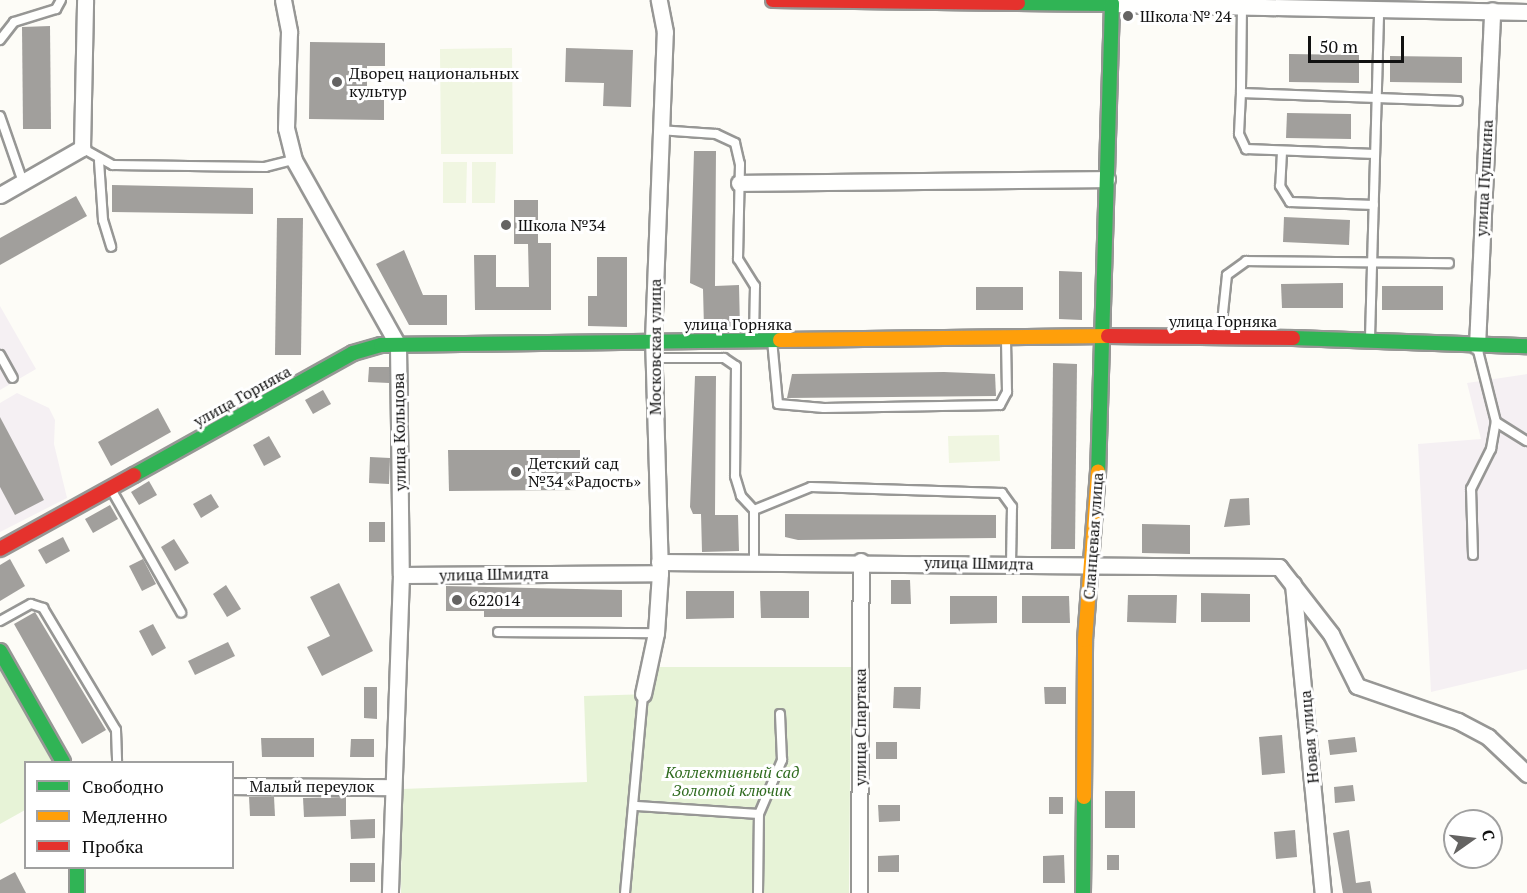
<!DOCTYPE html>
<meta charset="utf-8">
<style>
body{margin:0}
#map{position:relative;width:1527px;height:893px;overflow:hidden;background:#fdfcf7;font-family:"PT Serif",serif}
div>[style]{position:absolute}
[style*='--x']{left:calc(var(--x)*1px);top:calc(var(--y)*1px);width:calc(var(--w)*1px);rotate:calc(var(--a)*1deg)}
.industrial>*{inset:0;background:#f5f0f3}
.green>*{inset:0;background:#e7f3d7}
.pitch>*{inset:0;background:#f0f6e1}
.building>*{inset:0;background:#a19f9c}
.roads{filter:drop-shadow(2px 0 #979795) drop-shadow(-2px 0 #979795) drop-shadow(0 2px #979795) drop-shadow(0 -2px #979795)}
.lane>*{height:8px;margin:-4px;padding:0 4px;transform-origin:4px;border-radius:4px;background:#fffffe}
.street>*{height:15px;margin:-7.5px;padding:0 7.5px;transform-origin:7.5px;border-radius:7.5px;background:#fffffe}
.fast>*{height:14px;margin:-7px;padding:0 7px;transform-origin:7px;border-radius:7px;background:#30b455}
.slow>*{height:14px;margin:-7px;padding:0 7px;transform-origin:7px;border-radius:7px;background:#ff9f0a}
.jam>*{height:14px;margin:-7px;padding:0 7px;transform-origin:7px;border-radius:7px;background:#e5322d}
.dots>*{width:16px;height:16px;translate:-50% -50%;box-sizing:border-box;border:3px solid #fff;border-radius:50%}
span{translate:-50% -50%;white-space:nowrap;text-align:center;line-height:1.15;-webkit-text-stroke:6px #fff;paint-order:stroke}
.poi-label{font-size:16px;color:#111}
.left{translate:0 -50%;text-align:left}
.street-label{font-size:16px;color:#111}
.park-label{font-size:16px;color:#2f6b1f;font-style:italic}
.legend{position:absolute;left:24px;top:761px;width:210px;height:108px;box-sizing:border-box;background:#fff;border:2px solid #a0a0a0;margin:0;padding:8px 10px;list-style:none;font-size:18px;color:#111}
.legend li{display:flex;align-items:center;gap:12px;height:30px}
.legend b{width:30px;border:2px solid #a0a0a0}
.north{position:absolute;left:1443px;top:809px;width:60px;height:60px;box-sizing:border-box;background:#fff;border:2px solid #a0a0a0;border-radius:50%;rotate:76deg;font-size:16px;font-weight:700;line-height:24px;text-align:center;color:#111}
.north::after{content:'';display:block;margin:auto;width:21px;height:27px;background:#646362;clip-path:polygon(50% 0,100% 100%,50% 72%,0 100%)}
.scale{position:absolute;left:1308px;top:36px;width:96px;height:27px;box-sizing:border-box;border:3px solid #111;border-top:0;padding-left:8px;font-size:18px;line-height:21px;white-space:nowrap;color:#111;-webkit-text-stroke:4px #fff;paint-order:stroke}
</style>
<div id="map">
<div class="industrial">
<i style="clip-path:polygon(0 306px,36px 369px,0 390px)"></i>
<i style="clip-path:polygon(1527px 374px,1527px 669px,1431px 692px,1418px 444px,1481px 439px,1467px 383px)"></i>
<i style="clip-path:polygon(17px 393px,49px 408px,55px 420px,54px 444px,67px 498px,0 532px,0 403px)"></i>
</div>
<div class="green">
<i style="clip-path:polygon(651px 667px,851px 667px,849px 893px,401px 893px,402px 789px,587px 782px,584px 696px,651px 694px)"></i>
<i style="clip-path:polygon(0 669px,52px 762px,26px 762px,25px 810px,0 824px)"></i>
</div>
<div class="pitch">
<i style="clip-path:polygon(512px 48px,513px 154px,441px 154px,440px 49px)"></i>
<i style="clip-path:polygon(443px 162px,467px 162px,466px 203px,443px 203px)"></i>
<i style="clip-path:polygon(472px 162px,496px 162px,495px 203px,472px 203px)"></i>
<i style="clip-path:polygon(999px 435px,1000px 461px,949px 463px,948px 436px)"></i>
</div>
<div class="building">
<i style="clip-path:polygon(50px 26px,51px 129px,23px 129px,22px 27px)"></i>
<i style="clip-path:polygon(310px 42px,385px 43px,385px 66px,367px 66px,367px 98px,384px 98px,384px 120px,309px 119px)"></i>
<i style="clip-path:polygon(566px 48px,633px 50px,631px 107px,603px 106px,604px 83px,565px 82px)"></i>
<i style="clip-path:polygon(1289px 54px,1359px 55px,1359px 83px,1289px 82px)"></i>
<i style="clip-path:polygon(1390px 56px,1462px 57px,1462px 83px,1390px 82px)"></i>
<i style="clip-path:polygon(1287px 113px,1351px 114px,1351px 139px,1286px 138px)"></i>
<i style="clip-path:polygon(694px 151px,716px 151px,715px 286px,739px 285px,740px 328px,704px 328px,703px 289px,690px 283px)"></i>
<i style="clip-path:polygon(112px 185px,253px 188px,253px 214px,112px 212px)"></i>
<i style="clip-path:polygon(76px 196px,87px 216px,0 265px,0 238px)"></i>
<i style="clip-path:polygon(514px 200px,538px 200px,538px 243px,551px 243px,551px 310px,475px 310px,474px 255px,496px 255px,496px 287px,529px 287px,528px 244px,514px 244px)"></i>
<i style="clip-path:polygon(1284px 217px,1350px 220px,1349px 245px,1283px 242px)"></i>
<i style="clip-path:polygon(277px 218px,303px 218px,301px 355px,275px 355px)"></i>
<i style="clip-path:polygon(404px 250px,423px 295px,447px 295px,447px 325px,409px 325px,376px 264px)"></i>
<i style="clip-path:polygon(597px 257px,627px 257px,627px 327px,588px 326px,588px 296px,597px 296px)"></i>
<i style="clip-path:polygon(1059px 271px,1082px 272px,1082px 320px,1059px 319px)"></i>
<i style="clip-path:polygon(1343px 283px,1343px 308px,1282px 308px,1281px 284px)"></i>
<i style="clip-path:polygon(1382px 286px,1443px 286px,1443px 310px,1382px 310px)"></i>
<i style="clip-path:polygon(976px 287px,1023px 287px,1023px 310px,976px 310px)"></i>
<i style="clip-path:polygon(1053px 363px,1077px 364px,1075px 549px,1051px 549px)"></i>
<i style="clip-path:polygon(369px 367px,389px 367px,389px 383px,368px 382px)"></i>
<i style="clip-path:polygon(944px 372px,995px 374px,996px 396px,787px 398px,792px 374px)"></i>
<i style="clip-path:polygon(695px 376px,716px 376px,715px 515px,738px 515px,739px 551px,702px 552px,701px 514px,693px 514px,690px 507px)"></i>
<i style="clip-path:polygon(323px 390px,331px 404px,313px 414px,305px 400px)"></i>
<i style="clip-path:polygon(158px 408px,171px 432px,111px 466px,98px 442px)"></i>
<i style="clip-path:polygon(0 417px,44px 500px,15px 515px,0 487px)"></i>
<i style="clip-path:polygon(269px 436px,281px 457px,264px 466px,253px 445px)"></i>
<i style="clip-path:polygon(448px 450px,580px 450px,580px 490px,449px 491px)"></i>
<i style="clip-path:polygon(370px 457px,390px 458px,389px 484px,369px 483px)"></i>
<i style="clip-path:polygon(149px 481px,157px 495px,139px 505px,131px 492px)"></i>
<i style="clip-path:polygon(211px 494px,219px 507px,201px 518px,193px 504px)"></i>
<i style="clip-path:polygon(1249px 498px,1250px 525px,1224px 527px,1230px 499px)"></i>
<i style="clip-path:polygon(110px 505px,118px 519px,93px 533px,85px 519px)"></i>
<i style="clip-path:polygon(785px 514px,996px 515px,996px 538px,798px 540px,785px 537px)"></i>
<i style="clip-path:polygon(369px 522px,385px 522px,385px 542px,369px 542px)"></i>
<i style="clip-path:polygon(1142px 524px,1190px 525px,1190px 554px,1142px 553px)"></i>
<i style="clip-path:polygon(63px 537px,70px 551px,46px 564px,38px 550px)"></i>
<i style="clip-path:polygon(174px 539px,189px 563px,175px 571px,161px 547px)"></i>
<i style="clip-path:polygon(10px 559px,25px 586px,0 601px,0 565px)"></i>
<i style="clip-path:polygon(143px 559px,156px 584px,142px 591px,129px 566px)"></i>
<i style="clip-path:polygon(891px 580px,910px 580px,911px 604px,891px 604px)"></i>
<i style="clip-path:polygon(339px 583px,373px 651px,322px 676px,307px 647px,330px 636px,310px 597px)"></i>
<i style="clip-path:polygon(226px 585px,241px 609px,227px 617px,213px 594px)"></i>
<i style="clip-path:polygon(446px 586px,622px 590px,622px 617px,484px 617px,484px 611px,446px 611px)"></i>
<i style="clip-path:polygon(686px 591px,734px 591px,734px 618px,686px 619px)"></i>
<i style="clip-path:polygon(760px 591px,809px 591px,809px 618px,761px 618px)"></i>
<i style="clip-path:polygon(1201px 593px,1250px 594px,1250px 622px,1201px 622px)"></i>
<i style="clip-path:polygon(1128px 595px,1177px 595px,1176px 623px,1127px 622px)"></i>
<i style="clip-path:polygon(950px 596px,997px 596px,997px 623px,950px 624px)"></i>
<i style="clip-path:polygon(1022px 596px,1069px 596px,1070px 623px,1022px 623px)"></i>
<i style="clip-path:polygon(35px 612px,106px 730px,82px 744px,14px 624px)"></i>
<i style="clip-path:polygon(153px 624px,166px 648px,152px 656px,139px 631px)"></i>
<i style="clip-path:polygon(228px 642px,235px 656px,195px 675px,188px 661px)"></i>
<i style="clip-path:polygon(364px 687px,377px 687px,377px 719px,364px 718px)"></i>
<i style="clip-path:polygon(894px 687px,921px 687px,920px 709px,893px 708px)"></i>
<i style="clip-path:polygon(1044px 687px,1066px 687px,1066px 704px,1045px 704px)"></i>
<i style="clip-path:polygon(1282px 735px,1285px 773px,1262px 775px,1259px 737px)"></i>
<i style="clip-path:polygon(1355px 737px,1357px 752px,1330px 755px,1328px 740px)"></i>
<i style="clip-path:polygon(261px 738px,314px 738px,314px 757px,262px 757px)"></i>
<i style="clip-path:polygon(351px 739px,374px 739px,374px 757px,350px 757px)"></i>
<i style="clip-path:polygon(876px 742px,897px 742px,897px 759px,876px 759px)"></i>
<i style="clip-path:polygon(1353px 785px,1355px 801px,1335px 803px,1334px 787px)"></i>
<i style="clip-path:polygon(1105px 791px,1135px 791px,1135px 828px,1105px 828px)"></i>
<i style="clip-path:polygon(249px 797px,274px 797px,275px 816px,250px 816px)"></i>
<i style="clip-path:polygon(346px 797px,346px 816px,304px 817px,303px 798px)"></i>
<i style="clip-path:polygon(1049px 797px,1063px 797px,1063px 814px,1049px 814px)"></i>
<i style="clip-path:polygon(878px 805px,900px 805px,900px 821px,879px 822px)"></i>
<i style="clip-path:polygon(375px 819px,375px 838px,351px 839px,350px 820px)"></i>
<i style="clip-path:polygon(1295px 830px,1297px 857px,1276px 859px,1274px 832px)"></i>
<i style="clip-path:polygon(1349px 830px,1356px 883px,1370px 881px,1372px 893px,1343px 893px,1333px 833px)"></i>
<i style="clip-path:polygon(899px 855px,899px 872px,878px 872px,878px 856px)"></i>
<i style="clip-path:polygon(1064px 855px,1065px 883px,1043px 883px,1043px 856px)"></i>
<i style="clip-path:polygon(1107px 855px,1119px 855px,1119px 870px,1107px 870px)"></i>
<i style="clip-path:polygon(350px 863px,375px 863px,375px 882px,350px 882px)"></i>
<i style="clip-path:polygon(15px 872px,26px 893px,0 893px,0 880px)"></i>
</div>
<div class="roads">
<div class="lane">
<i style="--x:1242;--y:6;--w:87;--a:90.7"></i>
<i style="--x:1241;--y:93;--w:217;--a:2.1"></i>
<i style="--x:0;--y:40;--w:23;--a:-52"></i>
<i style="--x:14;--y:22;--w:44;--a:-17.2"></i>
<i style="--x:56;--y:9;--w:10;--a:-61"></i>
<i style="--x:1241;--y:93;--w:41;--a:92.8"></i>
<i style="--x:1239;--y:134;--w:17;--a:65"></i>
<i style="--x:1246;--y:149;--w:129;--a:2.2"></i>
<i style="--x:0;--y:116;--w:70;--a:70.8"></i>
<i style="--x:659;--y:130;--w:57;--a:4"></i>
<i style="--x:716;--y:134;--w:21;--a:25"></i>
<i style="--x:735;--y:143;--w:22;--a:77"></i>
<i style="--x:740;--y:164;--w:95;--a:91.2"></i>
<i style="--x:738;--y:259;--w:32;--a:58"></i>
<i style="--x:755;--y:286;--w:52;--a:91.1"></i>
<i style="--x:82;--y:148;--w:35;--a:29"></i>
<i style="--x:113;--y:165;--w:152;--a:0.8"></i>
<i style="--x:265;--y:167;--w:30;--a:-14"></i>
<i style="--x:1282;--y:152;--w:34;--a:93"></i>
<i style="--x:1280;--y:186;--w:19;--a:58"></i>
<i style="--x:1290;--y:202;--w:84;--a:2"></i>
<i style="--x:99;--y:161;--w:59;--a:86.1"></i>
<i style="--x:103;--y:220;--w:28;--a:73"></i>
<i style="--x:1221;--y:332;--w:57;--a:-84"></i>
<i style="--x:1227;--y:275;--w:24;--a:-36"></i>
<i style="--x:1246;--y:261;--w:203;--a:0.6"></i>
<i style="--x:1370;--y:338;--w:328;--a:-88.4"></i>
<i style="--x:772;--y:340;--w:64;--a:84.6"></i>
<i style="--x:778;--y:404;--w:46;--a:5"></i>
<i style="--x:824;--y:408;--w:176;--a:-1"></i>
<i style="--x:1000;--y:405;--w:15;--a:-62"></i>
<i style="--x:1007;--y:392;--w:52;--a:-91.1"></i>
<i style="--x:0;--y:355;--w:26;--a:61"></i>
<i style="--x:654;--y:358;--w:70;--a:0"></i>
<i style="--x:724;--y:358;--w:14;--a:34"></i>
<i style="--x:736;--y:366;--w:110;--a:90.5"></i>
<i style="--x:735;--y:476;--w:21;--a:73"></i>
<i style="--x:741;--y:496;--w:19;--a:47"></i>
<i style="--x:754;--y:510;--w:51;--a:90"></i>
<i style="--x:1496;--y:422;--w:36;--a:32"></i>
<i style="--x:111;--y:489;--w:142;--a:60.4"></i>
<i style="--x:754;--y:510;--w:61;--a:-22"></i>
<i style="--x:811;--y:487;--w:191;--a:1.8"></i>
<i style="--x:1002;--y:493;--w:17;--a:54"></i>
<i style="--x:1012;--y:507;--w:56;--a:91"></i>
<i style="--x:1473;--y:555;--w:66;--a:-91.7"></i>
<i style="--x:1471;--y:489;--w:45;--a:-63.4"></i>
<i style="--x:1491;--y:449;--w:27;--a:-80"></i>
<i style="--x:1496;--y:422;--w:77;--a:-104.2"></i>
<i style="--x:0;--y:621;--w:35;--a:-29"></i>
<i style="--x:31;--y:604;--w:13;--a:18"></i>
<i style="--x:43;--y:608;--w:142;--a:59.1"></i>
<i style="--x:116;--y:730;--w:32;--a:88"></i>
<i style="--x:498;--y:632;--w:158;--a:0.4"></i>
<i style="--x:637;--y:806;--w:122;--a:3.8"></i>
<i style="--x:625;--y:893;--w:200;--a:-84.8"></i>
<i style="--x:758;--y:893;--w:79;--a:-89.3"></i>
<i style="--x:759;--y:814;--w:59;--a:-66.9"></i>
<i style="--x:782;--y:760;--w:46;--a:-92.5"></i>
</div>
<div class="street">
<i style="--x:283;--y:0;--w:33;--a:79"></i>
<i style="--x:289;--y:32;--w:96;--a:91.8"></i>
<i style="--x:286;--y:128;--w:33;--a:76"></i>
<i style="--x:294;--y:160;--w:212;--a:60.7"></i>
<i style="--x:398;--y:345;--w:230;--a:89.3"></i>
<i style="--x:401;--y:575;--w:318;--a:92"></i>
<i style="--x:1112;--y:4;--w:415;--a:1.1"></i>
<i style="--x:739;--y:183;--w:368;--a:-0.6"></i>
<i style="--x:0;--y:195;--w:95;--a:-29.8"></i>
<i style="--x:82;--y:148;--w:148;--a:-88.8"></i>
<i style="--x:1477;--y:346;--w:336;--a:-87.4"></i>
<i style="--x:659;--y:562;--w:620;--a:0.46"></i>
<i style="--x:1279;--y:567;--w:85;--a:52.2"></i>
<i style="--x:1331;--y:634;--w:58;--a:63.4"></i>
<i style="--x:1357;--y:686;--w:107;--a:19.1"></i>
<i style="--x:1458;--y:721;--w:34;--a:28"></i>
<i style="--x:1488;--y:737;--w:54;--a:43.5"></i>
<i style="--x:401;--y:575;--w:259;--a:-0.4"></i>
<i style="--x:1293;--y:584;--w:310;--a:84.5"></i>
<i style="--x:643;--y:694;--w:62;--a:-78"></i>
<i style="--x:656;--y:633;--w:60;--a:-86.2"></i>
<i style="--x:660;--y:573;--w:233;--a:-91.7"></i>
<i style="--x:653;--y:340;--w:308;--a:-87.8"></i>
<i style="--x:665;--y:32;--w:33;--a:-101"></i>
<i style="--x:232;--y:786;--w:160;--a:0.4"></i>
<i style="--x:859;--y:893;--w:332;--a:-89.7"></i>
</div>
<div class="fast">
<i style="--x:1018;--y:3;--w:94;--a:0.6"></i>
<i style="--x:1112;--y:4;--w:468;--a:91.7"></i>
<i style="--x:1293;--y:338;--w:234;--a:2"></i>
<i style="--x:134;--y:475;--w:251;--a:-29.1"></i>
<i style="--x:353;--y:353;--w:29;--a:-16"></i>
<i style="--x:381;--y:345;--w:399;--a:-0.7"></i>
<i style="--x:0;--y:651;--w:128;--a:60.4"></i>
<i style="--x:77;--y:868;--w:25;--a:90"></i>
<i style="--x:1083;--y:893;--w:96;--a:-89.4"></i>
</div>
<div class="slow">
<i style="--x:780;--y:340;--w:328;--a:-0.7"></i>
<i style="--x:1084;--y:797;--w:157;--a:-89.6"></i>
<i style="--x:1085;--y:640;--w:169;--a:-85.6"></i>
</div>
<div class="jam">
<i style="--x:773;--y:0;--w:245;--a:0.7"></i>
<i style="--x:1108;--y:336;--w:185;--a:0.6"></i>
<i style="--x:0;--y:549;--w:153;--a:-28.9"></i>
</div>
</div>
<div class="dots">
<i style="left:1128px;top:16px;background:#646362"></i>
<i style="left:337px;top:82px;background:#646362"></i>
<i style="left:506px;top:225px;background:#646362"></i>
<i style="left:516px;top:472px;background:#646362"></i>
<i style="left:457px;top:600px;background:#646362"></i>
</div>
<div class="poi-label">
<span class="left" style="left:1140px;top:16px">Школа № 24</span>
<span class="left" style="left:349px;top:82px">Дворец национальных<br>культур</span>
<span class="left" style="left:518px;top:225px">Школа №34</span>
<span class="left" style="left:528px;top:472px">Детский сад<br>№34 «Радость»</span>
<span class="left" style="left:469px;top:600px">622014</span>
</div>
<div class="street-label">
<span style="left:1484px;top:178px;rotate:-87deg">улица Пушкина</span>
<span style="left:1223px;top:321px">улица Горняка</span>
<span style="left:738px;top:324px">улица Горняка</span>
<span style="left:655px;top:347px;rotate:-90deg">Московская улица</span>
<span style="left:242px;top:396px;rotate:-29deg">улица Горняка</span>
<span style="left:399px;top:432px;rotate:-91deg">улица Кольцова</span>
<span style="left:1093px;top:536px;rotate:-86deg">Сланцевая улица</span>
<span style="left:979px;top:563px;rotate:1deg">улица Шмидта</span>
<span style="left:494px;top:574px;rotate:-1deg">улица Шмидта</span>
<span style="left:860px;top:727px;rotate:-90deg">улица Спартака</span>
<span style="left:1309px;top:737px;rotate:-95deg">Новая улица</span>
<span style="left:312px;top:786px">Малый переулок</span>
</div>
<div class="park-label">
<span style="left:732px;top:781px">Коллективный сад<br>Золотой ключик</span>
</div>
<ul class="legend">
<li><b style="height:8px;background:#30b455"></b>Свободно</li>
<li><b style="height:8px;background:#ff9f0a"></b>Медленно</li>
<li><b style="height:8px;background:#e5322d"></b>Пробка</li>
</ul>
<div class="north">С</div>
<div class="scale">50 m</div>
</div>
